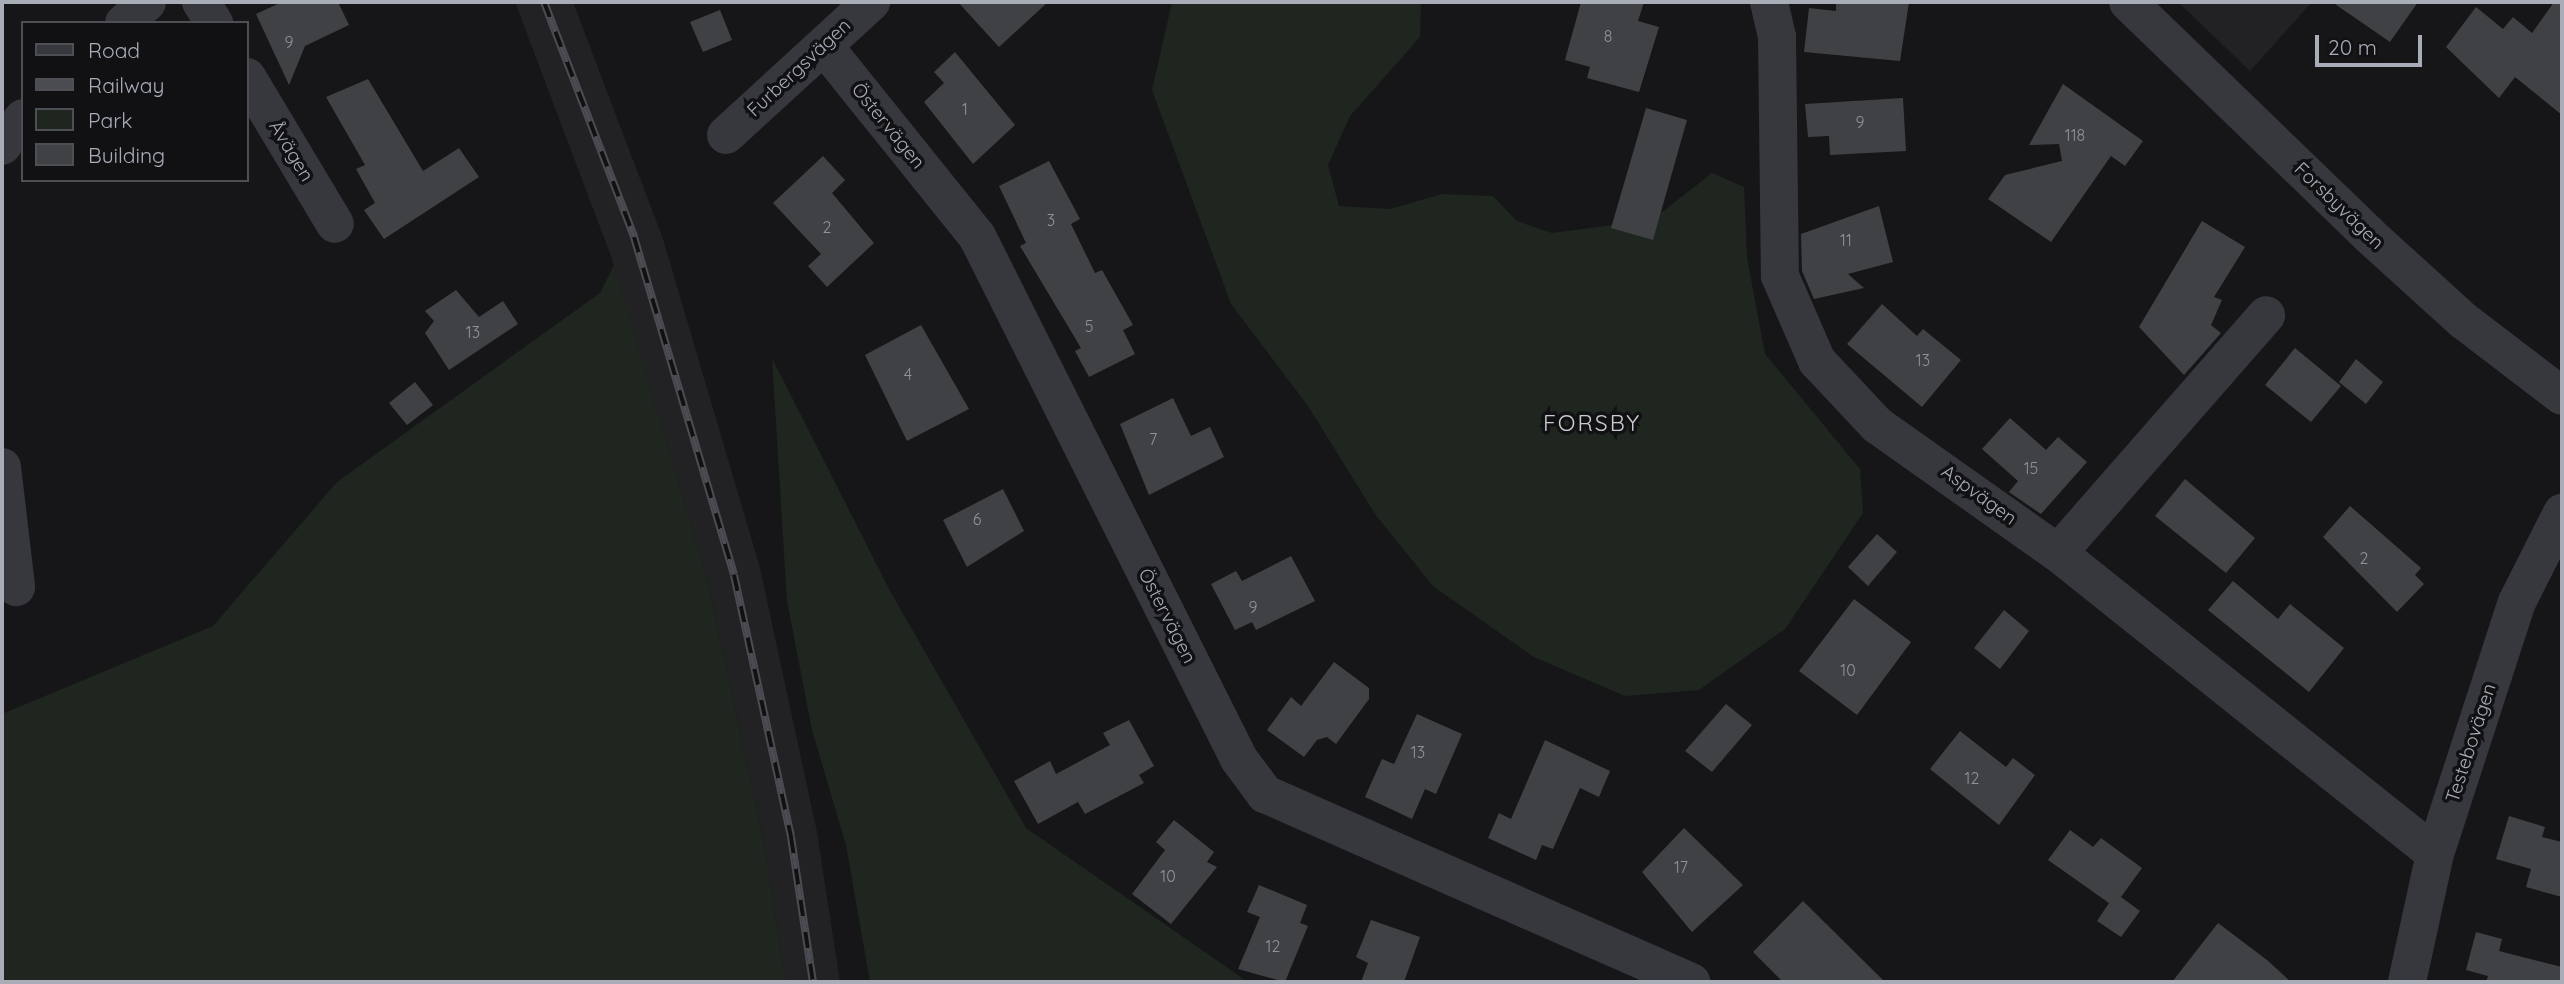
<!DOCTYPE html>
<meta charset="utf-8">
<style>
body{margin:0}
#map{position:relative;width:2564px;height:984px;overflow:hidden;background:#161618;font-family:Quicksand,sans-serif}
div>[style]{position:absolute}
[style*='--x']{left:calc(var(--x)*1px);top:calc(var(--y)*1px);width:calc(var(--w)*1px);rotate:calc(var(--a)*1deg)}
.built>*{inset:0;background:#222225}
.green>*{inset:0;background:#1e261f}
.building>*{inset:0;background:#404145}
.minor>*{height:38px;margin:-19px;padding:0 19px;transform-origin:19px;border-radius:19px;background:#37383d}
.rail>*{height:8px;margin-top:-4px;transform-origin:0;background:repeating-linear-gradient(90deg,#111113 0 16px,#4a4c52 0 32px);box-sizing:border-box;border-block:2px solid #4a4c52}
span{translate:-50% -50%;white-space:nowrap;text-align:center;line-height:1.15;-webkit-text-stroke:7px #111113;paint-order:stroke}
.number-label{font-size:16px;color:#8e929b}
.number-label span{-webkit-text-stroke-width:0}
.street-label{font-size:19px;color:#a8adb8}
.quarter-label{font-size:23px;color:#c9ccd4;letter-spacing:2px}
.frame{position:absolute;inset:0;border:4px solid #a8adb8;pointer-events:none}
.legend{position:absolute;left:21px;top:21px;width:228px;height:161px;box-sizing:border-box;background:#111113;border:2px solid #4d4f55;margin:0;padding:9px 12px;list-style:none;font-size:21px;color:#a8adb8}
.legend li{display:flex;align-items:center;gap:14px;height:35px}
.legend b{width:35px;border:2px solid #4d4f55}
.scale{position:absolute;left:2315px;top:35px;width:107px;height:32px;box-sizing:border-box;border:4px solid #a8adb8;border-top:0;padding-left:9px;font-size:21px;line-height:24px;white-space:nowrap;color:#a8adb8;-webkit-text-stroke:5px #111113;paint-order:stroke}
</style>
<div id="map">
<div class="built">
<i style="clip-path:polygon(515px 2px,573px 2px,663px 239px,760px 568px,817px 832px,840px 982px,786px 982px,764px 842px,708px 581px,611px 256px)"></i>
<i style="clip-path:polygon(2178px 2px,2312px 2px,2250px 71px)"></i>
</div>
<div class="green">
<i style="clip-path:polygon(1172px 2px,1421px 2px,1420px 37px,1350px 116px,1328px 165px,1339px 206px,1390px 209px,1442px 194px,1493px 196px,1517px 221px,1552px 233px,1652px 220px,1712px 173px,1744px 187px,1747px 257px,1765px 354px,1860px 469px,1863px 513px,1785px 629px,1699px 690px,1625px 696px,1534px 657px,1433px 586px,1375px 514px,1308px 406px,1231px 304px,1152px 90px)"></i>
<i style="clip-path:polygon(614px 265px,708px 581px,764px 842px,786px 982px,2px 982px,2px 714px,213px 626px,337px 482px,600px 293px)"></i>
<i style="clip-path:polygon(772px 358px,890px 591px,1026px 828px,1248px 982px,870px 982px,846px 845px,812px 730px,787px 601px)"></i>
</div>
<div class="building">
<i style="clip-path:polygon(282px 2px,338px 2px,349px 25px,305px 46px,289px 85px,256px 14px)"></i>
<i style="clip-path:polygon(958px 2px,1048px 2px,999px 47px)"></i>
<i style="clip-path:polygon(1581px 2px,1644px 2px,1638px 21px,1659px 27px,1639px 92px,1587px 78px,1590px 67px,1565px 60px)"></i>
<i style="clip-path:polygon(1836px 2px,1909px 2px,1900px 61px,1804px 52px,1809px 8px,1836px 11px)"></i>
<i style="clip-path:polygon(2332px 2px,2418px 2px,2390px 42px)"></i>
<i style="clip-path:polygon(2554px 2px,2562px 2px,2562px 115px,2515px 77px,2499px 98px,2446px 47px,2476px 7px,2503px 29px,2513px 17px,2532px 33px)"></i>
<i style="clip-path:polygon(720px 10px,732px 40px,703px 52px,690px 22px)"></i>
<i style="clip-path:polygon(955px 52px,1015px 125px,973px 164px,924px 102px,944px 83px,934px 72px)"></i>
<i style="clip-path:polygon(368px 79px,423px 171px,459px 148px,479px 177px,384px 239px,364px 210px,375px 203px,356px 169px,365px 165px,326px 97px)"></i>
<i style="clip-path:polygon(2063px 84px,2143px 141px,2125px 166px,2111px 156px,2051px 242px,1988px 199px,2005px 175px,2062px 161px,2059px 144px,2029px 145px)"></i>
<i style="clip-path:polygon(1903px 98px,1906px 151px,1830px 155px,1829px 136px,1808px 137px,1805px 104px)"></i>
<i style="clip-path:polygon(1646px 108px,1687px 120px,1653px 240px,1611px 228px)"></i>
<i style="clip-path:polygon(823px 156px,845px 180px,832px 193px,874px 243px,827px 287px,808px 266px,821px 254px,773px 203px)"></i>
<i style="clip-path:polygon(1049px 161px,1080px 219px,1071px 224px,1095px 273px,1102px 270px,1133px 325px,1123px 330px,1135px 354px,1089px 377px,1075px 351px,1081px 348px,1020px 246px,1026px 243px,999px 186px)"></i>
<i style="clip-path:polygon(1879px 206px,1893px 262px,1848px 274px,1864px 288px,1814px 299px,1802px 271px,1801px 234px)"></i>
<i style="clip-path:polygon(2202px 221px,2245px 247px,2214px 297px,2222px 300px,2211px 325px,2221px 333px,2184px 375px,2139px 327px)"></i>
<i style="clip-path:polygon(456px 290px,479px 317px,503px 301px,518px 324px,449px 370px,425px 333px,434px 321px,425px 311px)"></i>
<i style="clip-path:polygon(1882px 304px,1917px 336px,1923px 329px,1961px 360px,1922px 407px,1847px 344px)"></i>
<i style="clip-path:polygon(921px 325px,969px 409px,907px 441px,865px 355px)"></i>
<i style="clip-path:polygon(2295px 348px,2341px 386px,2311px 422px,2265px 385px)"></i>
<i style="clip-path:polygon(2356px 359px,2383px 382px,2366px 404px,2339px 382px)"></i>
<i style="clip-path:polygon(415px 382px,433px 405px,407px 425px,389px 403px)"></i>
<i style="clip-path:polygon(1173px 398px,1191px 436px,1210px 427px,1224px 457px,1149px 495px,1120px 424px)"></i>
<i style="clip-path:polygon(2010px 418px,2046px 450px,2058px 437px,2087px 462px,2041px 514px,2009px 492px,2018px 481px,1982px 449px)"></i>
<i style="clip-path:polygon(2185px 479px,2255px 538px,2226px 573px,2155px 516px)"></i>
<i style="clip-path:polygon(1003px 489px,1024px 531px,967px 567px,943px 520px)"></i>
<i style="clip-path:polygon(2350px 506px,2421px 568px,2415px 575px,2424px 584px,2397px 612px,2323px 537px)"></i>
<i style="clip-path:polygon(1877px 534px,1897px 552px,1868px 586px,1848px 567px)"></i>
<i style="clip-path:polygon(1291px 556px,1315px 601px,1256px 630px,1252px 622px,1235px 630px,1211px 584px,1236px 571px,1242px 581px)"></i>
<i style="clip-path:polygon(2233px 581px,2278px 619px,2290px 604px,2344px 648px,2309px 692px,2208px 610px)"></i>
<i style="clip-path:polygon(1854px 599px,1911px 642px,1857px 715px,1799px 671px)"></i>
<i style="clip-path:polygon(2004px 610px,2029px 631px,2000px 669px,1974px 648px)"></i>
<i style="clip-path:polygon(1334px 662px,1369px 688px,1369px 699px,1336px 744px,1327px 737px,1317px 740px,1304px 757px,1267px 730px,1291px 697px,1301px 706px)"></i>
<i style="clip-path:polygon(1726px 704px,1752px 725px,1712px 772px,1685px 751px)"></i>
<i style="clip-path:polygon(1417px 714px,1462px 734px,1436px 794px,1425px 789px,1412px 819px,1365px 797px,1382px 759px,1394px 764px)"></i>
<i style="clip-path:polygon(1129px 720px,1154px 766px,1139px 775px,1144px 783px,1085px 814px,1078px 802px,1038px 824px,1014px 781px,1050px 761px,1056px 774px,1110px 745px,1103px 733px)"></i>
<i style="clip-path:polygon(1960px 731px,2006px 767px,2013px 758px,2035px 775px,1999px 825px,1930px 769px)"></i>
<i style="clip-path:polygon(1545px 740px,1610px 771px,1599px 797px,1580px 788px,1553px 849px,1542px 845px,1536px 860px,1488px 838px,1499px 813px,1511px 819px)"></i>
<i style="clip-path:polygon(2509px 816px,2545px 827px,2542px 837px,2562px 842px,2562px 897px,2526px 887px,2531px 869px,2496px 859px)"></i>
<i style="clip-path:polygon(1174px 820px,1214px 852px,1207px 862px,1217px 867px,1171px 924px,1132px 894px,1165px 850px,1156px 842px)"></i>
<i style="clip-path:polygon(1684px 828px,1743px 885px,1692px 932px,1642px 872px)"></i>
<i style="clip-path:polygon(2070px 830px,2093px 847px,2101px 838px,2142px 868px,2121px 897px,2140px 911px,2121px 937px,2097px 921px,2109px 903px,2048px 860px)"></i>
<i style="clip-path:polygon(1259px 885px,1307px 905px,1300px 923px,1308px 926px,1285px 982px,1238px 969px,1260px 917px,1247px 912px)"></i>
<i style="clip-path:polygon(1803px 901px,1885px 982px,1783px 982px,1753px 952px)"></i>
<i style="clip-path:polygon(1371px 920px,1420px 937px,1404px 982px,1361px 982px,1368px 963px,1356px 957px)"></i>
<i style="clip-path:polygon(2218px 923px,2267px 960px,2291px 982px,2172px 982px)"></i>
<i style="clip-path:polygon(2476px 932px,2502px 939px,2499px 951px,2562px 967px,2562px 982px,2486px 982px,2488px 976px,2466px 970px)"></i>
</div>
<div class="minor">
<i style="--x:201;--y:2;--w:25;--a:58"></i>
<i style="--x:1769;--y:2;--w:36;--a:77"></i>
<i style="--x:1777;--y:37;--w:239;--a:89.3"></i>
<i style="--x:1780;--y:276;--w:93;--a:66.5"></i>
<i style="--x:1817;--y:361;--w:88;--a:46.8"></i>
<i style="--x:1877;--y:425;--w:222;--a:35.3"></i>
<i style="--x:2058;--y:553;--w:482;--a:38.6"></i>
<i style="--x:2128;--y:2;--w:335;--a:44"></i>
<i style="--x:2369;--y:235;--w:128;--a:42.2"></i>
<i style="--x:2464;--y:321;--w:123;--a:37.4"></i>
<i style="--x:124;--y:23;--w:31;--a:-42"></i>
<i style="--x:824;--y:46;--w:244;--a:51.2"></i>
<i style="--x:977;--y:236;--w:585;--a:63.39"></i>
<i style="--x:1239;--y:759;--w:44;--a:53.4"></i>
<i style="--x:1265;--y:794;--w:466;--a:23.8"></i>
<i style="--x:247;--y:77;--w:171;--a:59.1"></i>
<i style="--x:726;--y:135;--w:197;--a:-42.5"></i>
<i style="--x:2;--y:146;--w:35;--a:-53"></i>
<i style="--x:2;--y:467;--w:121;--a:83.3"></i>
<i style="--x:2058;--y:553;--w:316;--a:-48.8"></i>
<i style="--x:2407;--y:982;--w:131;--a:-77.7"></i>
<i style="--x:2435;--y:854;--w:265;--a:-72"></i>
<i style="--x:2517;--y:602;--w:100;--a:-63.2"></i>
</div>
<div class="rail">
<i style="--x:544;--y:2;--w:252;--a:69"></i>
<i style="--x:634;--y:237;--w:352;--a:73.5"></i>
<i style="--x:734;--y:575;--w:268;--a:77.7"></i>
<i style="--x:791;--y:837;--w:147;--a:81.4"></i>
</div>
<div class="number-label">
<span style="left:1608px;top:36px">8</span>
<span style="left:289px;top:42px">9</span>
<span style="left:965px;top:109px">1</span>
<span style="left:1860px;top:122px">9</span>
<span style="left:2075px;top:135px">118</span>
<span style="left:1051px;top:220px">3</span>
<span style="left:827px;top:227px">2</span>
<span style="left:1846px;top:240px">11</span>
<span style="left:1089px;top:326px">5</span>
<span style="left:473px;top:332px">13</span>
<span style="left:1923px;top:360px">13</span>
<span style="left:908px;top:374px">4</span>
<span style="left:1153px;top:439px">7</span>
<span style="left:2031px;top:468px">15</span>
<span style="left:977px;top:519px">6</span>
<span style="left:2364px;top:558px">2</span>
<span style="left:1253px;top:607px">9</span>
<span style="left:1848px;top:670px">10</span>
<span style="left:1418px;top:752px">13</span>
<span style="left:1972px;top:778px">12</span>
<span style="left:1681px;top:867px">17</span>
<span style="left:1168px;top:876px">10</span>
<span style="left:1273px;top:946px">12</span>
</div>
<div class="street-label">
<span style="left:799px;top:68px;rotate:-43deg">Furbergsvägen</span>
<span style="left:888px;top:126px;rotate:51deg">Östervägen</span>
<span style="left:291px;top:151px;rotate:59deg">Åvägen</span>
<span style="left:2339px;top:206px;rotate:44deg">Forsbyvägen</span>
<span style="left:1979px;top:495px;rotate:36deg">Aspvägen</span>
<span style="left:1167px;top:616px;rotate:63deg">Östervägen</span>
<span style="left:2471px;top:743px;rotate:-72deg">Testebovägen</span>
</div>
<div class="quarter-label">
<span style="left:1592px;top:423px">FORSBY</span>
</div>
<div class="frame"></div>
<ul class="legend">
<li><b style="height:9px;background:#37383d"></b>Road</li>
<li><b style="height:9px;background:#4a4c52"></b>Railway</li>
<li><b style="height:19px;background:#1e261f"></b>Park</li>
<li><b style="height:19px;background:#404145"></b>Building</li>
</ul>
<div class="scale">20 m</div>
</div>
